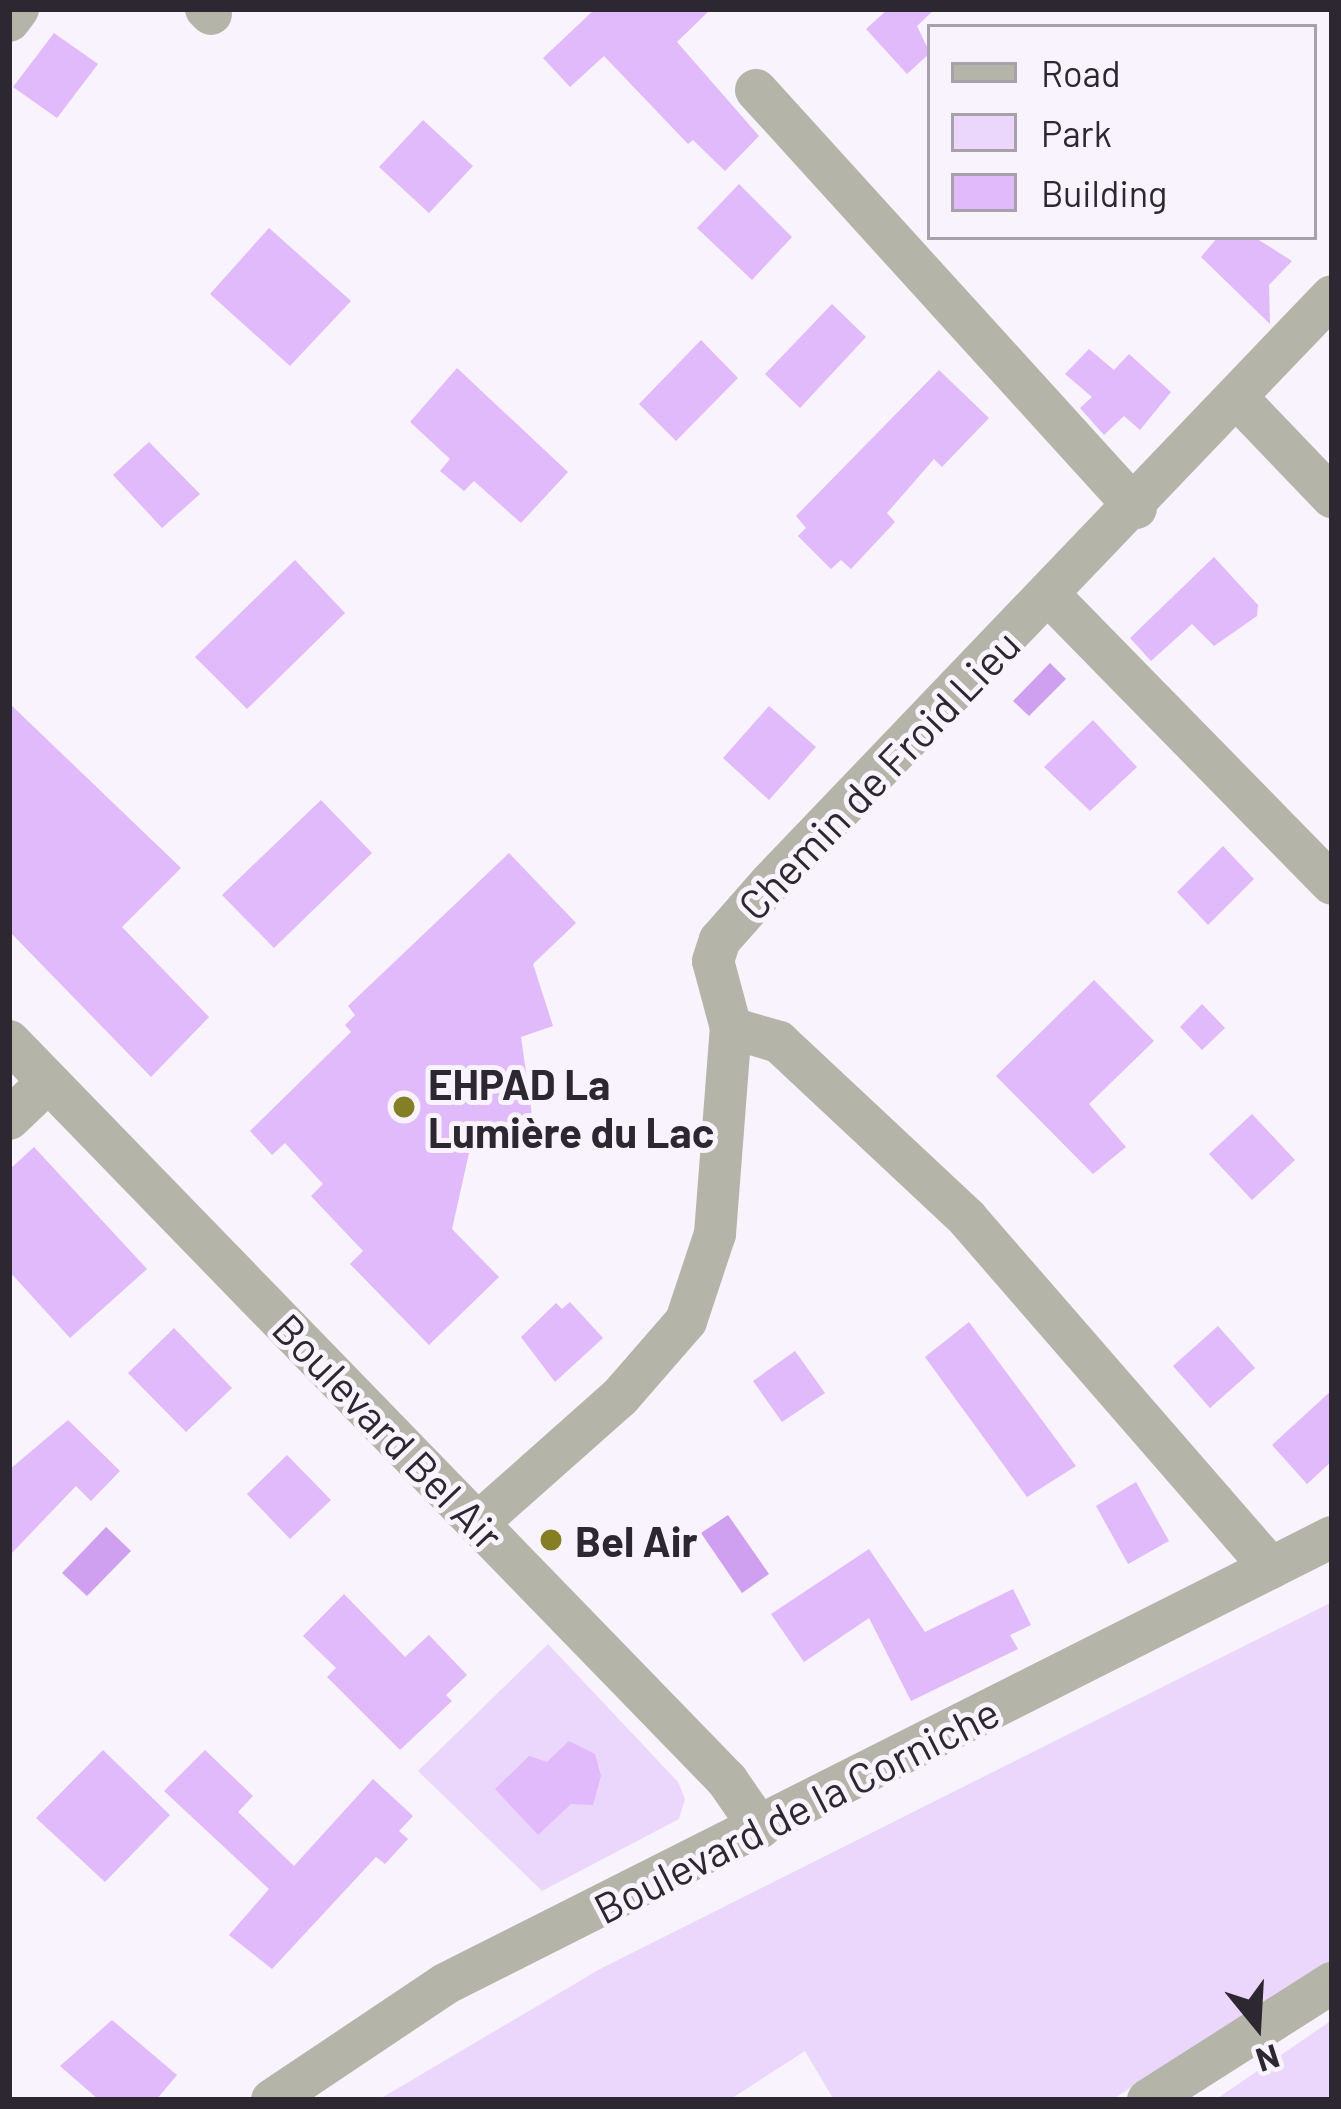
<!DOCTYPE html>
<meta charset="utf-8">
<style>
body{margin:0}
#map{position:relative;width:1341px;height:2109px;overflow:hidden;background:#f8f3fc;font-family:Barlow,sans-serif}
div>[style]{position:absolute}
[style*='--x']{left:calc(var(--x)*1px);top:calc(var(--y)*1px);width:calc(var(--w)*1px);rotate:calc(var(--a)*1deg)}
.green>*{inset:0;background:#ecd7fc}
.water>*{inset:0;background:#cf9ff0}
.building>*{inset:0;background:#e0bafb}
.minor>*{height:42px;margin:-21px;padding:0 21px;transform-origin:21px;border-radius:21px;background:#b4b4a9}
.dots>*{width:33px;height:33px;translate:-50% -50%;box-sizing:border-box;border:6px solid #f8f3fc;border-radius:50%}
span{translate:-50% -50%;white-space:nowrap;text-align:center;line-height:1.15;-webkit-text-stroke:10px #f8f3fc;paint-order:stroke}
.street-label{font-size:42px;color:#2c2730}
.poi-label{font-size:42px;color:#2c2730;font-weight:700}
.left{translate:0 -50%;text-align:left}
.frame{position:absolute;inset:0;border:12px solid #2c2730;pointer-events:none}
.legend{position:absolute;left:927px;top:24px;width:390px;height:216px;box-sizing:border-box;background:#f8f3fc;border:3px solid #a6a1aa;margin:0;padding:15px 21px;list-style:none;font-size:36px;color:#2c2730}
.legend li{display:flex;align-items:center;gap:24px;height:60px}
.legend b{width:60px;border:3px solid #a6a1aa}
.north{position:absolute;left:1197px;top:1965px;width:120px;height:120px;-webkit-text-stroke:9px #f8f3fc;paint-order:stroke;rotate:162deg;font-size:33px;font-weight:700;line-height:48px;text-align:center;color:#2c2730}
.north::after{content:'';display:block;margin:auto;width:42px;height:54px;background:#2c2730;clip-path:polygon(50% 0,100% 100%,50% 72%,0 100%)}
</style>
<div id="map">
<div class="green">
<i style="clip-path:polygon(1332px 1602px,1332px 1963px,1111px 2100px,834px 2100px,805px 2051px,729px 2100px,378px 2100px,600px 1969px)"></i>
<i style="clip-path:polygon(548px 1644px,678px 1782px,685px 1799px,679px 1819px,542px 1891px,418px 1771px)"></i>
<i style="clip-path:polygon(1332px 2020px,1332px 2100px,1215px 2100px)"></i>
</div>
<div class="water">
<i style="clip-path:polygon(1050px 663px,1066px 679px,1029px 716px,1013px 701px)"></i>
<i style="clip-path:polygon(728px 1515px,769px 1574px,742px 1593px,701px 1533px)"></i>
<i style="clip-path:polygon(106px 1527px,131px 1551px,87px 1596px,62px 1573px)"></i>
</div>
<div class="building">
<i style="clip-path:polygon(595px 9px,711px 9px,677px 42px,759px 136px,725px 171px,693px 140px,688px 144px,604px 56px,570px 87px,543px 58px)"></i>
<i style="clip-path:polygon(888px 9px,935px 9px,917px 26px,930px 53px,907px 74px,866px 29px)"></i>
<i style="clip-path:polygon(54px 33px,98px 64px,57px 118px,13px 87px)"></i>
<i style="clip-path:polygon(423px 120px,473px 166px,429px 213px,379px 167px)"></i>
<i style="clip-path:polygon(739px 184px,792px 237px,752px 280px,697px 228px)"></i>
<i style="clip-path:polygon(269px 228px,351px 301px,290px 366px,210px 294px)"></i>
<i style="clip-path:polygon(1218px 237px,1254px 237px,1292px 261px,1269px 285px,1270px 324px,1201px 257px)"></i>
<i style="clip-path:polygon(832px 304px,866px 337px,800px 408px,765px 374px)"></i>
<i style="clip-path:polygon(701px 340px,738px 378px,676px 441px,639px 404px)"></i>
<i style="clip-path:polygon(1089px 349px,1114px 370px,1129px 354px,1171px 392px,1140px 430px,1124px 416px,1104px 435px,1080px 408px,1092px 397px,1065px 374px)"></i>
<i style="clip-path:polygon(457px 368px,568px 472px,521px 523px,474px 481px,464px 491px,440px 471px,450px 459px,410px 422px)"></i>
<i style="clip-path:polygon(939px 370px,989px 418px,942px 467px,934px 459px,887px 513px,895px 522px,851px 569px,841px 560px,831px 569px,798px 536px,806px 528px,796px 516px)"></i>
<i style="clip-path:polygon(149px 442px,200px 494px,162px 528px,113px 475px)"></i>
<i style="clip-path:polygon(1214px 557px,1258px 605px,1257px 616px,1214px 646px,1192px 624px,1151px 661px,1130px 638px)"></i>
<i style="clip-path:polygon(295px 560px,345px 613px,247px 709px,195px 657px)"></i>
<i style="clip-path:polygon(9px 703px,181px 868px,122px 927px,209px 1017px,151px 1077px,9px 931px)"></i>
<i style="clip-path:polygon(769px 706px,816px 747px,769px 800px,723px 758px)"></i>
<i style="clip-path:polygon(1093px 720px,1137px 767px,1090px 811px,1044px 767px)"></i>
<i style="clip-path:polygon(321px 800px,372px 853px,274px 948px,222px 895px)"></i>
<i style="clip-path:polygon(1223px 846px,1254px 879px,1208px 925px,1177px 892px)"></i>
<i style="clip-path:polygon(509px 853px,576px 923px,533px 964px,553px 1026px,521px 1037px,535px 1136px,473px 1135px,452px 1229px,499px 1277px,429px 1345px,350px 1264px,363px 1251px,311px 1196px,323px 1184px,285px 1143px,272px 1155px,250px 1131px,351px 1032px,345px 1025px,355px 1015px,348px 1006px)"></i>
<i style="clip-path:polygon(1094px 980px,1154px 1041px,1089px 1104px,1126px 1147px,1093px 1174px,996px 1076px)"></i>
<i style="clip-path:polygon(1202px 1004px,1225px 1028px,1202px 1050px,1180px 1027px)"></i>
<i style="clip-path:polygon(1252px 1114px,1295px 1160px,1252px 1200px,1209px 1154px)"></i>
<i style="clip-path:polygon(34px 1147px,147px 1269px,70px 1338px,9px 1271px,9px 1170px)"></i>
<i style="clip-path:polygon(570px 1302px,603px 1338px,555px 1382px,521px 1337px,556px 1303px,562px 1309px)"></i>
<i style="clip-path:polygon(969px 1322px,1076px 1466px,1027px 1497px,925px 1357px)"></i>
<i style="clip-path:polygon(1218px 1326px,1255px 1368px,1210px 1408px,1173px 1366px)"></i>
<i style="clip-path:polygon(174px 1328px,232px 1388px,186px 1432px,128px 1373px)"></i>
<i style="clip-path:polygon(795px 1351px,825px 1393px,782px 1422px,753px 1381px)"></i>
<i style="clip-path:polygon(1332px 1390px,1332px 1461px,1307px 1484px,1272px 1445px)"></i>
<i style="clip-path:polygon(68px 1420px,120px 1471px,91px 1501px,76px 1486px,9px 1556px,9px 1470px)"></i>
<i style="clip-path:polygon(287px 1455px,331px 1500px,290px 1539px,247px 1494px)"></i>
<i style="clip-path:polygon(1136px 1482px,1169px 1541px,1128px 1564px,1096px 1506px)"></i>
<i style="clip-path:polygon(869px 1549px,925px 1632px,1013px 1589px,1031px 1625px,1010px 1635px,1018px 1649px,911px 1701px,869px 1618px,804px 1662px,771px 1614px)"></i>
<i style="clip-path:polygon(344px 1594px,405px 1657px,429px 1635px,467px 1675px,446px 1695px,452px 1701px,400px 1750px,327px 1677px,336px 1668px,303px 1636px)"></i>
<i style="clip-path:polygon(569px 1741px,595px 1754px,601px 1776px,593px 1805px,571px 1804px,538px 1835px,495px 1789px,529px 1756px,547px 1762px)"></i>
<i style="clip-path:polygon(103px 1750px,170px 1815px,105px 1882px,36px 1818px)"></i>
<i style="clip-path:polygon(205px 1750px,253px 1796px,238px 1812px,294px 1866px,373px 1779px,413px 1816px,399px 1831px,408px 1839px,385px 1864px,376px 1857px,272px 1969px,229px 1935px,269px 1889px,164px 1791px)"></i>
<i style="clip-path:polygon(112px 2020px,177px 2075px,156px 2100px,99px 2100px,60px 2066px)"></i>
</div>
<div class="minor">
<i style="--x:206;--y:9;--w:7;--a:45"></i>
<i style="--x:9;--y:21;--w:15;--a:-53"></i>
<i style="--x:756;--y:90;--w:565;--a:47.73"></i>
<i style="--x:1238;--y:399;--w:136;--a:46.2"></i>
<i style="--x:1049;--y:595;--w:404;--a:45.6"></i>
<i style="--x:9;--y:1041;--w:1030;--a:45.83"></i>
<i style="--x:727;--y:1780;--w:58;--a:55.5"></i>
<i style="--x:9;--y:1119;--w:54;--a:-43.5"></i>
<i style="--x:479;--y:1522;--w:188;--a:-41.6"></i>
<i style="--x:620;--y:1397;--w:101;--a:-49"></i>
<i style="--x:686;--y:1321;--w:92;--a:-71.6"></i>
<i style="--x:715;--y:1234;--w:207;--a:-85.6"></i>
<i style="--x:1271;--y:1568;--w:464;--a:-131"></i>
<i style="--x:967;--y:1218;--w:258;--a:-136.9"></i>
<i style="--x:779;--y:1042;--w:50;--a:-163.7"></i>
<i style="--x:731;--y:1028;--w:69;--a:-105"></i>
<i style="--x:713;--y:961;--w:22;--a:-72"></i>
<i style="--x:720;--y:940;--w:77;--a:-48.7"></i>
<i style="--x:771;--y:882;--w:811;--a:-46.25"></i>
<i style="--x:272;--y:2100;--w:208;--a:-33.8"></i>
<i style="--x:445;--y:1984;--w:993;--a:-26.75"></i>
<i style="--x:1148;--y:2100;--w:218;--a:-32.5"></i>
</div>
<div class="dots">
<i style="left:404px;top:1107px;background:#847e25"></i>
<i style="left:551px;top:1540px;background:#847e25"></i>
</div>
<div class="street-label">
<span style="left:878px;top:774px;rotate:-46deg">Chemin de Froid Lieu</span>
<span style="left:389px;top:1431px;rotate:46deg">Boulevard Bel Air</span>
<span style="left:796px;top:1809px;rotate:-27deg">Boulevard de la Corniche</span>
</div>
<div class="poi-label">
<span class="left" style="left:428px;top:1107px">EHPAD La<br>Lumière du Lac</span>
<span class="left" style="left:575px;top:1540px">Bel Air</span>
</div>
<div class="frame"></div>
<ul class="legend">
<li><b style="height:15px;background:#b4b4a9"></b>Road</li>
<li><b style="height:33px;background:#ecd7fc"></b>Park</li>
<li><b style="height:33px;background:#e0bafb"></b>Building</li>
</ul>
<div class="north">N</div>
</div>
